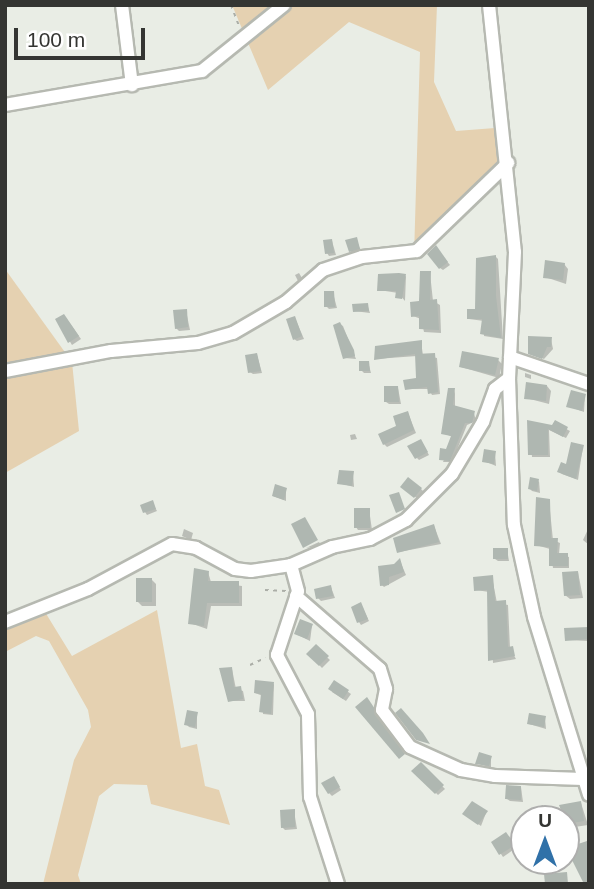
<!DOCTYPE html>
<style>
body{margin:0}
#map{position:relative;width:594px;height:889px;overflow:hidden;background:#e9ede5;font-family:Arial,sans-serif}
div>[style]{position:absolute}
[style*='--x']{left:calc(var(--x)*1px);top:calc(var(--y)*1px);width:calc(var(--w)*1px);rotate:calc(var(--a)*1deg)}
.green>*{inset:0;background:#e5d1b1}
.shadow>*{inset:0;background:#0003}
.building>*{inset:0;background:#afb7b1}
.path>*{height:2px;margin-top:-1px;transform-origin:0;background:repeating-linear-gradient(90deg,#abaea7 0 3.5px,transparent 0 8.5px)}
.roads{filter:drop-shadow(2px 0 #b6b9b1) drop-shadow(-2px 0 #b6b9b1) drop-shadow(0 2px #b6b9b1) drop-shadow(0 -2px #b6b9b1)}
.minor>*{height:12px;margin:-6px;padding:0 6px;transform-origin:6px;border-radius:6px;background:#fff}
span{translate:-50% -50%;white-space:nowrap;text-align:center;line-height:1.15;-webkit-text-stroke:6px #fff;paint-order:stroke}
.frame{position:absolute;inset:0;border:7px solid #343532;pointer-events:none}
.north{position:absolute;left:510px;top:805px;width:70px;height:70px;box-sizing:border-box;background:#fff;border:2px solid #aeaead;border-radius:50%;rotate:0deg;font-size:19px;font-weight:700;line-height:28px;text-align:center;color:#343532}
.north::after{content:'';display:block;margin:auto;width:24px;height:32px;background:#3071a8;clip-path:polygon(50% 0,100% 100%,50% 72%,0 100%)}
.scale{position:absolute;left:14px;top:28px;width:131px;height:32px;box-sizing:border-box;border:4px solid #343532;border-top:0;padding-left:9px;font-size:21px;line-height:24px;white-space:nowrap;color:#343532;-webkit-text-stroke:5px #fff;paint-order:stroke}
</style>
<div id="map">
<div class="green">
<i style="clip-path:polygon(232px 5px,437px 5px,434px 82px,456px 131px,508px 127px,509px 149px,414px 256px,420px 52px,349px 22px,268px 90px)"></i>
<i style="clip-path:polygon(5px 269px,72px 362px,79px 431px,5px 473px)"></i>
<i style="clip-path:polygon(157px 610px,181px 748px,197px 744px,205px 786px,219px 790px,230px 825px,151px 804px,147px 785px,114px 784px,99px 796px,78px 875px,81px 884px,43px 884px,74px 760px,91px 727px,88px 710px,49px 641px,36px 636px,5px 652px,5px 628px,45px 612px,72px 656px)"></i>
</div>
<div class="shadow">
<i style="clip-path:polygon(356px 239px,361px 251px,353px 254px,350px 251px)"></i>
<i style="clip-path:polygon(332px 241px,336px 255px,329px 256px,327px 253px)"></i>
<i style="clip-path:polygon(438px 250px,450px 265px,443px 270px,440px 268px)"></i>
<i style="clip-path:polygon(496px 257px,498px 259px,503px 339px,484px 336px,484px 321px,469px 319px,476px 311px)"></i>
<i style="clip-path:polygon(564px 264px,568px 269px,566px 284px,545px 277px)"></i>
<i style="clip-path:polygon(299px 273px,302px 278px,298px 281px,295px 275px)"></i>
<i style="clip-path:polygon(430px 273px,433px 301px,440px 305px,441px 333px,424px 332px,421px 319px,413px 316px)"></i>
<i style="clip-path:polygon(406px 276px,405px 301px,398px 293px,379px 290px)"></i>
<i style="clip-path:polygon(333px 293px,337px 308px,329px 309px,326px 306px)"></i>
<i style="clip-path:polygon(367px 304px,370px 313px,354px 311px)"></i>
<i style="clip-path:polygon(186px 311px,190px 330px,179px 331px,176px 328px)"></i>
<i style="clip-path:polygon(66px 318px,81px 339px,72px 345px,57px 320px)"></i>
<i style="clip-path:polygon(295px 318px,304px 339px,297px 341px,294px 339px)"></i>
<i style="clip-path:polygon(340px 324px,343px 326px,356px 359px,345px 358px)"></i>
<i style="clip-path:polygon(551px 339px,553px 349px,544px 359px,530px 353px)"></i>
<i style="clip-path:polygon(421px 342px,423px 355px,437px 358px,440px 394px,432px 395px,429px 389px,406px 389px,418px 379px,417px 356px,376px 359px)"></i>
<i style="clip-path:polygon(257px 355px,262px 373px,253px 374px,250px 372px)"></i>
<i style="clip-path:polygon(498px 360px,502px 364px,499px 378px,461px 367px)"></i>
<i style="clip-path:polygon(368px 362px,371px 373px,364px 373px,361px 370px)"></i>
<i style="clip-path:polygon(525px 373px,531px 375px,531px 379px,525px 377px)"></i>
<i style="clip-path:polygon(547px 386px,551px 391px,549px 404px,526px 398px)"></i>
<i style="clip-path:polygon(398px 388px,401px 404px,389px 404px,386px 402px)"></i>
<i style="clip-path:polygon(455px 390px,455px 407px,474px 413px,476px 421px,467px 425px,452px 462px,443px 462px,453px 437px,443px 433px)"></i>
<i style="clip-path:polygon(585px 395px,584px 412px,568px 406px)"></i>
<i style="clip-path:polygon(408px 413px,416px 433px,387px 447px,384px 444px)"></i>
<i style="clip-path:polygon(529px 422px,553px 427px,555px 423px,570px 431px,566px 438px,549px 430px,550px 457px,532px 457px)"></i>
<i style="clip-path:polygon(355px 434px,357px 439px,351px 440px,350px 435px)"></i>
<i style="clip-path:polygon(423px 444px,429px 455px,419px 460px,417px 458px)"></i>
<i style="clip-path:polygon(583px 446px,578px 480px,562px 474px,560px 472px)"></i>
<i style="clip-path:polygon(495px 453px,496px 466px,484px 461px)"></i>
<i style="clip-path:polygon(353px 473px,354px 487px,339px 483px)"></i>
<i style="clip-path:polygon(539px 481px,540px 493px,532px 491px,530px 489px)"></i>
<i style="clip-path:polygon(286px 489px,286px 501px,273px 496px)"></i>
<i style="clip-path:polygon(405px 489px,421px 489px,424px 492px,418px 499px)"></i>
<i style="clip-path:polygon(549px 501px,553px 540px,560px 543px,559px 554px,569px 557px,569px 568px,553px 568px,550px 549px,536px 545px)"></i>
<i style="clip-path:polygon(152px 502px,157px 511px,147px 515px,145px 512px)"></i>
<i style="clip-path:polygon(369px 509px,372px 530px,358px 530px,356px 527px)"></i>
<i style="clip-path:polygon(434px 526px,441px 544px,399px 552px)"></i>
<i style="clip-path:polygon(589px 527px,589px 545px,583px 540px)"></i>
<i style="clip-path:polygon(184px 529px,193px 533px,191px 540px,182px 536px)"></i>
<i style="clip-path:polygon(319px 542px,321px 545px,306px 548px)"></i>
<i style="clip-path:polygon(507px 549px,509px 561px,498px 561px,495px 559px)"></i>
<i style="clip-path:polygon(400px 561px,406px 575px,384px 587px,382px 585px)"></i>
<i style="clip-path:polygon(208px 572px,211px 582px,242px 586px,242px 606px,211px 606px,207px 629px,190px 623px)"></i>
<i style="clip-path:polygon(578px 572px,583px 598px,570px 599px,565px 595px)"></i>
<i style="clip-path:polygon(492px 577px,497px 603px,508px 605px,510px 648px,516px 659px,493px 663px,489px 592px,476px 590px)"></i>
<i style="clip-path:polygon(152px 580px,156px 584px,156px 606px,142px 606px,138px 602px)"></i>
<i style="clip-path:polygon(331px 587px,335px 598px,321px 601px,318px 598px)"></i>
<i style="clip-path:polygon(361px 604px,369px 621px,361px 625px,359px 622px)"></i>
<i style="clip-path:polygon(312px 626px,310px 641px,296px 634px)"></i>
<i style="clip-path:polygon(589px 629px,589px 641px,566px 640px)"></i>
<i style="clip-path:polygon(316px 647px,330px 660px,322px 668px,309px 654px)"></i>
<i style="clip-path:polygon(232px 669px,236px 689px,243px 691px,245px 701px,229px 701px)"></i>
<i style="clip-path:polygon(334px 682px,351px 694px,346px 701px,332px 692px)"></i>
<i style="clip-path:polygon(274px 684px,273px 715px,263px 714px,263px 696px,255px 693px)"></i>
<i style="clip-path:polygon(197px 714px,197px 729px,189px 727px,186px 724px)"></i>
<i style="clip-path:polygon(545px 718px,546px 729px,529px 724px)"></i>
<i style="clip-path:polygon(491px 758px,491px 768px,477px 763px)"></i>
<i style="clip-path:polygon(421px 764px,445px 789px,438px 795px,414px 771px)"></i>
<i style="clip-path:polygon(336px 781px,341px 790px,332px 796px,329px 793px)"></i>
<i style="clip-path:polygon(521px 787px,523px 802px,510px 801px,507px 799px)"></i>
<i style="clip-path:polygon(581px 803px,588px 825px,568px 828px,561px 806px)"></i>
<i style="clip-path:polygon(542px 807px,548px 817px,539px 819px,537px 817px)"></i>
<i style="clip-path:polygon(294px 811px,297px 829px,285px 830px,282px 827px)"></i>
<i style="clip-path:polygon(486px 813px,481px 826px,467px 816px)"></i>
<i style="clip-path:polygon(509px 836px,516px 848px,503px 857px,493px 842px)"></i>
<i style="clip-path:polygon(587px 843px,589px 845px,589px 884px)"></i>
</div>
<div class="building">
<i style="clip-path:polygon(357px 237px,360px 249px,349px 252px,345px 240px)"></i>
<i style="clip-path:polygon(332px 239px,334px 253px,325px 254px,323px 240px)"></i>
<i style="clip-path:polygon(436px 245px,448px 262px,439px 269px,427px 254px)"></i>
<i style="clip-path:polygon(496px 255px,496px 296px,501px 338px,480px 334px,482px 319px,467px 319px,467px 309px,475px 309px,476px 258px)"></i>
<i style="clip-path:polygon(545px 260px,565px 263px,563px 280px,543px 278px)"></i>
<i style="clip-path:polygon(420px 271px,431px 271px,430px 300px,437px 299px,439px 330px,419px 329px,419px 316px,411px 317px,410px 302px,419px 301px)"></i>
<i style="clip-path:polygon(399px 273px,406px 274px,402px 299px,395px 298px,396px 291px,377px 291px,378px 274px)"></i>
<i style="clip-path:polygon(324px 291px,334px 291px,335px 307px,324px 307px)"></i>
<i style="clip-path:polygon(368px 303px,369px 311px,353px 312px,352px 304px)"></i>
<i style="clip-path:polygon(187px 309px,188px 327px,175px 329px,173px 310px)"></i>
<i style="clip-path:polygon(64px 314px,79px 336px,68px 343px,55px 319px)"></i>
<i style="clip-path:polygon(295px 316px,302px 336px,293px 340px,286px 319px)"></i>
<i style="clip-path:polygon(340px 322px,354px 350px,355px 356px,343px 359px,333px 325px)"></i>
<i style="clip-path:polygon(528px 336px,552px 337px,551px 347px,547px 347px,542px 359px,528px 354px)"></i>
<i style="clip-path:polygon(422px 340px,422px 354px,416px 354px,435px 353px,438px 392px,428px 394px,427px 387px,405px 390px,403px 380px,416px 378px,415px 354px,374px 360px,375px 346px)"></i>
<i style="clip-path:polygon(462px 351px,499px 358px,495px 375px,459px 367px)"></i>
<i style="clip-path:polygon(257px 353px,261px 371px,248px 373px,245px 355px)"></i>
<i style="clip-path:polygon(359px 361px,369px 361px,370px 371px,359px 371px)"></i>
<i style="clip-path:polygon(526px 382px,547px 385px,546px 401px,524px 399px)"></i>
<i style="clip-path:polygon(384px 386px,398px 386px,399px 402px,384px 402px)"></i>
<i style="clip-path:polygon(448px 388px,455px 388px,453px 405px,475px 411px,472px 423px,465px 423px,450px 461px,439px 460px,440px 448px,446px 449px,451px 436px,441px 434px)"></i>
<i style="clip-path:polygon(571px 390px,586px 394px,582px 411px,566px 407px)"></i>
<i style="clip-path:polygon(408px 411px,414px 430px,383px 445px,378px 434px,396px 426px,393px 416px)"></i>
<i style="clip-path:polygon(527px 420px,552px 425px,555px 420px,568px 427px,563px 437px,548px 429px,548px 455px,528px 455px)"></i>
<i style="clip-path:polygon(421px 439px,428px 452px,415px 459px,407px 446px)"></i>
<i style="clip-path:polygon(571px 442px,584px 445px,576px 479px,557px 472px,561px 462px,566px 464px)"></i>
<i style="clip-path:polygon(484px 449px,496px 451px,494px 464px,482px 462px)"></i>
<i style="clip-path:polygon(339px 470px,354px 471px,352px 486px,337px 484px)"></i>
<i style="clip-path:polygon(408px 477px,422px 488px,414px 498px,400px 487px)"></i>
<i style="clip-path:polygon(530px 477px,539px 479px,537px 491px,528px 489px)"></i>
<i style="clip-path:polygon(275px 484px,287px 488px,284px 500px,272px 496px)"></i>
<i style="clip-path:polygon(399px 492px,405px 509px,396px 513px,389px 495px)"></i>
<i style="clip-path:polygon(536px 497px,550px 499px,551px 538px,558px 538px,557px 553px,568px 553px,568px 566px,549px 566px,549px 547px,534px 546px)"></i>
<i style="clip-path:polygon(153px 500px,156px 509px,143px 513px,140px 505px)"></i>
<i style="clip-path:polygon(354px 508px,370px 508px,370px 528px,354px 528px)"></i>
<i style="clip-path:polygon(305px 517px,318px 540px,303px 548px,291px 524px)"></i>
<i style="clip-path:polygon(434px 524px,439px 542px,397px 553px,393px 538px)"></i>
<i style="clip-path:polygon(493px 548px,508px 548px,508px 559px,493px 559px)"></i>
<i style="clip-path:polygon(400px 558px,404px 572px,389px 577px,389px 585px,380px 586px,378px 566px,394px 564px)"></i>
<i style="clip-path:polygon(194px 568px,209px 571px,208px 581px,239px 581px,239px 603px,207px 603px,204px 626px,188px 624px)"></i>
<i style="clip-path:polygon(578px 571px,580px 595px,564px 596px,562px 572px)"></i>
<i style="clip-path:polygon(493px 575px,495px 601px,506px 600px,508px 647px,513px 646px,515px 656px,488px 661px,487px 590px,474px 591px,473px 577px)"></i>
<i style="clip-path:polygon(136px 578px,152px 578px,152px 602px,136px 602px)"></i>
<i style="clip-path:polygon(331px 585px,333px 596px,316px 599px,314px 589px)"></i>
<i style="clip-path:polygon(361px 602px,368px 619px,357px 623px,351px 607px)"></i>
<i style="clip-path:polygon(300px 619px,313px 624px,307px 639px,294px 634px)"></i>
<i style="clip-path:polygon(589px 627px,589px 639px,565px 641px,564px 628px)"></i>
<i style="clip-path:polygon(316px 644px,329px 656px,319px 666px,306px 654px)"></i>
<i style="clip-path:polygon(232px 667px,234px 687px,241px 686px,243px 699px,228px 702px,219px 668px)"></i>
<i style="clip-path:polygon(255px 680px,274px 682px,271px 714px,259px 712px,261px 694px,254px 693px)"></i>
<i style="clip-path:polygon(334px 680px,349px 690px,343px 699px,328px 689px)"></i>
<i style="clip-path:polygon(367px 697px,405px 754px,399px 759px,355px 707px)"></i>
<i style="clip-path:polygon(401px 708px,423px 733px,430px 744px,416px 740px,395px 713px)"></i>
<i style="clip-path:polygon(187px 710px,198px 712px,195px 727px,184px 725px)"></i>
<i style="clip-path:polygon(529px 713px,546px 716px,544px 727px,527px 724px)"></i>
<i style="clip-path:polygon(479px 752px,492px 756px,489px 766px,475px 764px)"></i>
<i style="clip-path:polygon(421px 762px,444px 785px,435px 794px,411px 771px)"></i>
<i style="clip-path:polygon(334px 776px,340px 787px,328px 794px,321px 783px)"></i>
<i style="clip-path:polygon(506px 785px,521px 786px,521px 800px,505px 799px)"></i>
<i style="clip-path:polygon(472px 801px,488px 811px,478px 825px,462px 814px)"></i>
<i style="clip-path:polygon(581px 801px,584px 821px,566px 824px,559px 805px)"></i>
<i style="clip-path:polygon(543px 805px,546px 814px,536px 818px,532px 809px)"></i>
<i style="clip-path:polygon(295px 809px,295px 827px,281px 828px,280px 810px)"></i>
<i style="clip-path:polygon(506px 832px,515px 845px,499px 855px,491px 842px)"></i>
<i style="clip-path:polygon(587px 841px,589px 884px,584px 884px,566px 848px)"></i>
<i style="clip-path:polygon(567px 872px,568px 884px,545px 884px,544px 874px)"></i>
</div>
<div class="path">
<i style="--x:231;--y:5;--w:25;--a:69"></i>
<i style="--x:265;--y:590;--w:21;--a:3"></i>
<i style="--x:250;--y:665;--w:17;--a:-25"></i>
</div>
<div class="roads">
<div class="minor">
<i style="--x:122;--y:5;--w:81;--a:82.9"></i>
<i style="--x:489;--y:5;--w:248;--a:84"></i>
<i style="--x:515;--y:252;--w:126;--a:92.7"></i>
<i style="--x:509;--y:378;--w:147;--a:88.1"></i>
<i style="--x:514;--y:525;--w:94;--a:77.7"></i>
<i style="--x:534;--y:617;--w:186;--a:72.8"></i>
<i style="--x:5;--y:105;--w:200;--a:-9.8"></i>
<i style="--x:202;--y:71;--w:105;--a:-38.8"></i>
<i style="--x:510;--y:357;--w:83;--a:18.9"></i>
<i style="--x:5;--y:371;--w:108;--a:-10.7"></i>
<i style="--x:111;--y:351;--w:87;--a:-5.3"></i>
<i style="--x:198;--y:343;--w:36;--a:-16"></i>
<i style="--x:233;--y:333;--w:61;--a:-30.3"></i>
<i style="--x:286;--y:302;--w:49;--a:-40.9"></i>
<i style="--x:323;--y:270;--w:41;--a:-18.4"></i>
<i style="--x:362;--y:257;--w:55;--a:-6.2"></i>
<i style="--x:417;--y:251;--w:127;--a:-44"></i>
<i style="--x:296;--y:596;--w:111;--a:41"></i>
<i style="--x:380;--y:669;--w:21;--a:73"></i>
<i style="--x:386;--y:689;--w:21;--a:101"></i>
<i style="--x:382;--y:710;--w:46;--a:52.9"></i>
<i style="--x:410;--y:747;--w:56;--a:24.3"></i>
<i style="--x:461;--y:770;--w:35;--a:10"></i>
<i style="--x:495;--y:776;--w:88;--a:2"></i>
<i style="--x:5;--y:622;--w:89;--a:-21.7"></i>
<i style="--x:88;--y:589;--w:95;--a:-28.2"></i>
<i style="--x:172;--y:544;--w:24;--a:9"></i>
<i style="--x:196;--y:548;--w:44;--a:28.3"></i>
<i style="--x:235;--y:569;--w:16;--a:7"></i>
<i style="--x:251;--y:571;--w:40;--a:-8.5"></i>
<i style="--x:338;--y:884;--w:91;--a:-107.8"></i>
<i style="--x:310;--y:797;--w:83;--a:-91.4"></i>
<i style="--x:308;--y:714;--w:67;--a:-117.7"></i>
<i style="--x:277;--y:655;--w:67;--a:-71.8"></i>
<i style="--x:298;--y:591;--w:27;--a:-105"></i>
<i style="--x:291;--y:565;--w:45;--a:-23.7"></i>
<i style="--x:332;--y:547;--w:39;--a:-12"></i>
<i style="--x:370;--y:539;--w:41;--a:-27.8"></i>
<i style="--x:406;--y:520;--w:65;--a:-45"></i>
<i style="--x:452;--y:474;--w:61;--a:-59.2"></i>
<i style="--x:483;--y:422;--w:35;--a:-70"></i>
<i style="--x:495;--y:389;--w:18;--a:-38"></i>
</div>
</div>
<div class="frame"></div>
<div class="north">U</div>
<div class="scale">100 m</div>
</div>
